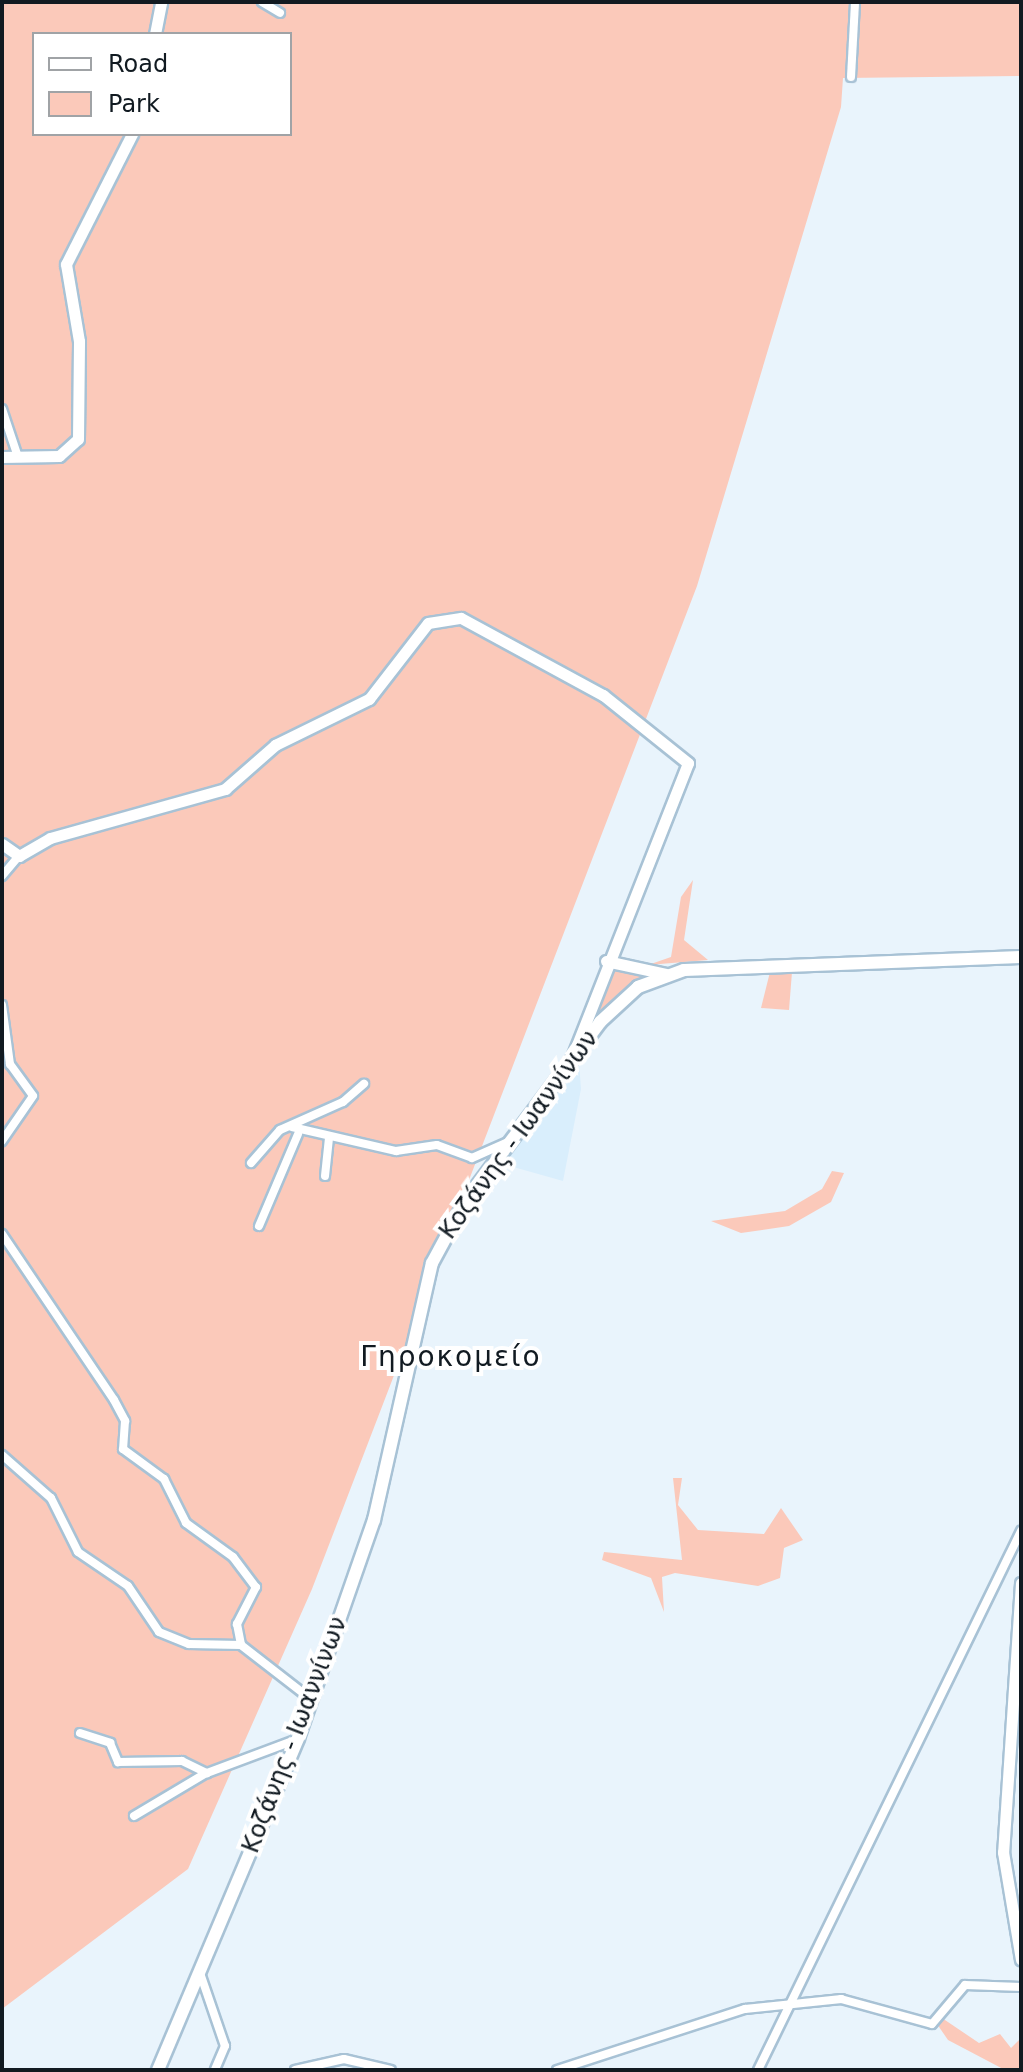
<!DOCTYPE html>
<meta charset="utf-8">
<style>
body{margin:0}
#map{position:relative;width:1023px;height:2072px;overflow:hidden;background:#e9f4fc;font-family:"DejaVu Sans",sans-serif}
div>[style]{position:absolute}
[style*='--x']{left:calc(var(--x)*1px);top:calc(var(--y)*1px);width:calc(var(--w)*1px);rotate:calc(var(--a)*1deg)}
.built>*{inset:0;background:#d9eefc}
.green>*{inset:0;background:#fbc9ba}
.roads{filter:drop-shadow(2px 0 #a8c2d5) drop-shadow(-2px 0 #a8c2d5) drop-shadow(0 2px #a8c2d5) drop-shadow(0 -2px #a8c2d5)}
.street>*{height:8px;margin:-4px;padding:0 4px;transform-origin:4px;border-radius:4px;background:#fff}
.secondary>*{height:11px;margin:-5.5px;padding:0 5.5px;transform-origin:5.5px;border-radius:5.5px;background:#fff}
.primary>*{height:12px;margin:-6px;padding:0 6px;transform-origin:6px;border-radius:6px;background:#fff}
span{translate:-50% -50%;white-space:nowrap;text-align:center;line-height:1.15;-webkit-text-stroke:8px #fff;paint-order:stroke}
.street-label{font-size:24px;color:#111a21}
.quarter-label{font-size:28px;color:#111a21;letter-spacing:2px}
.frame{position:absolute;inset:0;border:4px solid #111a21;pointer-events:none}
.legend{position:absolute;left:32px;top:32px;width:260px;height:104px;box-sizing:border-box;background:#fff;border:2px solid #a0a3a6;margin:0;padding:10px 14px;list-style:none;font-size:24px;color:#111a21}
.legend li{display:flex;align-items:center;gap:16px;height:40px}
.legend b{width:40px;border:2px solid #a0a3a6}
</style>
<div id="map">
<div class="built">
<i style="clip-path:polygon(579px 1062px,581px 1089px,563px 1181px,503px 1164px)"></i>
</div>
<div class="green">
<i style="clip-path:polygon(evenodd,2px 2px,1021px 2px,1021px 76px,843px 78px,841px 107px,697px 586px,312px 1589px,188px 1869px,2px 2009px,2px 2px,34px 34px,290px 34px,290px 134px,34px 134px,34px 34px)"></i>
<i style="clip-path:polygon(693px 880px,684px 940px,708px 960px,648px 965px,671px 957px,681px 897px)"></i>
<i style="clip-path:polygon(608px 965px,647px 974px,594px 1020px,596px 993px)"></i>
<i style="clip-path:polygon(770px 972px,792px 972px,789px 1010px,761px 1008px)"></i>
<i style="clip-path:polygon(832px 1171px,844px 1173px,831px 1202px,789px 1226px,741px 1233px,711px 1221px,785px 1211px,822px 1189px)"></i>
<i style="clip-path:polygon(673px 1478px,682px 1478px,678px 1505px,698px 1530px,764px 1534px,781px 1508px,803px 1540px,784px 1548px,780px 1578px,758px 1586px,675px 1573px,662px 1577px,664px 1612px,651px 1578px,602px 1560px,604px 1552px,682px 1560px)"></i>
<i style="clip-path:polygon(942px 2018px,979px 2043px,1000px 2034px,1011px 2048px,1021px 2038px,1021px 2070px,1005px 2070px,948px 2040px,937px 2024px)"></i>
</div>
<div class="roads">
<div class="street">
<i style="--x:262;--y:2;--w:21;--a:31"></i>
<i style="--x:851;--y:77;--w:75;--a:-86.9"></i>
<i style="--x:2;--y:409;--w:47;--a:71.6"></i>
<i style="--x:2;--y:876;--w:26;--a:-50"></i>
<i style="--x:2;--y:1005;--w:60;--a:82.3"></i>
<i style="--x:10;--y:1064;--w:39;--a:54"></i>
<i style="--x:33;--y:1096;--w:55;--a:124.6"></i>
<i style="--x:292;--y:1127;--w:107;--a:13"></i>
<i style="--x:396;--y:1151;--w:41;--a:-8.3"></i>
<i style="--x:437;--y:1145;--w:37;--a:20"></i>
<i style="--x:472;--y:1158;--w:39;--a:-24"></i>
<i style="--x:251;--y:1163;--w:44;--a:-48.7"></i>
<i style="--x:280;--y:1130;--w:69;--a:-24"></i>
<i style="--x:343;--y:1102;--w:28;--a:-41"></i>
<i style="--x:325;--y:1176;--w:38;--a:-84"></i>
<i style="--x:259;--y:1226;--w:100;--a:-67"></i>
<i style="--x:2;--y:1234;--w:200;--a:56"></i>
<i style="--x:114;--y:1400;--w:24;--a:62"></i>
<i style="--x:125;--y:1421;--w:28;--a:94"></i>
<i style="--x:123;--y:1449;--w:51;--a:36.2"></i>
<i style="--x:164;--y:1479;--w:49;--a:63.4"></i>
<i style="--x:186;--y:1523;--w:58;--a:35.9"></i>
<i style="--x:233;--y:1557;--w:38;--a:53"></i>
<i style="--x:256;--y:1587;--w:42;--a:117.2"></i>
<i style="--x:237;--y:1624;--w:21;--a:79"></i>
<i style="--x:241;--y:1645;--w:90;--a:37.8"></i>
<i style="--x:2;--y:1455;--w:65;--a:41.3"></i>
<i style="--x:51;--y:1498;--w:60;--a:63.4"></i>
<i style="--x:78;--y:1552;--w:60;--a:34.2"></i>
<i style="--x:128;--y:1586;--w:55;--a:56"></i>
<i style="--x:159;--y:1632;--w:32;--a:22"></i>
<i style="--x:189;--y:1644;--w:52;--a:1.1"></i>
<i style="--x:80;--y:1733;--w:32;--a:18"></i>
<i style="--x:110;--y:1743;--w:21;--a:67"></i>
<i style="--x:118;--y:1762;--w:64;--a:-0.9"></i>
<i style="--x:182;--y:1761;--w:28;--a:26"></i>
<i style="--x:207;--y:1773;--w:97;--a:-20.5"></i>
<i style="--x:134;--y:1816;--w:84;--a:-30.8"></i>
<i style="--x:200;--y:1973;--w:77;--a:71.1"></i>
<i style="--x:225;--y:2046;--w:26;--a:113"></i>
<i style="--x:295;--y:2070;--w:50;--a:-12.7"></i>
<i style="--x:344;--y:2059;--w:48;--a:13.2"></i>
<i style="--x:557;--y:2070;--w:198;--a:-18"></i>
<i style="--x:745;--y:2009;--w:97;--a:-5.9"></i>
<i style="--x:841;--y:1999;--w:94;--a:15.4"></i>
<i style="--x:932;--y:2024;--w:51;--a:-49.8"></i>
<i style="--x:965;--y:1985;--w:56;--a:2"></i>
<i style="--x:758;--y:2070;--w:600;--a:-63.99"></i>
</div>
<div class="secondary">
<i style="--x:155;--y:34;--w:33;--a:-79"></i>
<i style="--x:2;--y:457;--w:57;--a:-1"></i>
<i style="--x:59;--y:456;--w:25;--a:-42"></i>
<i style="--x:78;--y:439;--w:98;--a:-89.4"></i>
<i style="--x:79;--y:341;--w:78;--a:-99.6"></i>
<i style="--x:66;--y:264;--w:146;--a:-63.1"></i>
<i style="--x:2;--y:844;--w:21;--a:35"></i>
<i style="--x:19;--y:856;--w:36;--a:-30"></i>
<i style="--x:50;--y:838;--w:182;--a:-15.6"></i>
<i style="--x:225;--y:789;--w:67;--a:-41.3"></i>
<i style="--x:275;--y:745;--w:105;--a:-26.1"></i>
<i style="--x:369;--y:699;--w:96;--a:-52.2"></i>
<i style="--x:428;--y:623;--w:33;--a:-9"></i>
<i style="--x:461;--y:618;--w:162;--a:28.5"></i>
<i style="--x:603;--y:695;--w:109;--a:38.7"></i>
<i style="--x:688;--y:763;--w:317;--a:111.5"></i>
<i style="--x:606;--y:961;--w:61;--a:12.2"></i>
<i style="--x:1021;--y:1583;--w:270;--a:93.8"></i>
<i style="--x:1003;--y:1852;--w:109;--a:80.5"></i>
</div>
<div class="primary">
<i style="--x:158;--y:2070;--w:360;--a:-67.1"></i>
<i style="--x:298;--y:1738;--w:231;--a:-70.8"></i>
<i style="--x:374;--y:1520;--w:263;--a:-77.3"></i>
<i style="--x:432;--y:1263;--w:69;--a:-61.6"></i>
<i style="--x:465;--y:1202;--w:225;--a:-53.1"></i>
<i style="--x:600;--y:1022;--w:52;--a:-42.6"></i>
<i style="--x:638;--y:987;--w:49;--a:-20.3"></i>
<i style="--x:684;--y:970;--w:337;--a:-2.2"></i>
</div>
</div>
<div class="street-label">
<span style="left:519px;top:1135px;rotate:-54deg">Κοζάνης - Ιωαννίνων</span>
<span style="left:295px;top:1735px;rotate:-69deg">Κοζάνης - Ιωαννίνων</span>
</div>
<div class="quarter-label">
<span style="left:451px;top:1357px">Γηροκομείο</span>
</div>
<div class="frame"></div>
<ul class="legend">
<li><b style="height:10px;background:#fff"></b>Road</li>
<li><b style="height:22px;background:#fbc9ba"></b>Park</li>
</ul>
</div>
